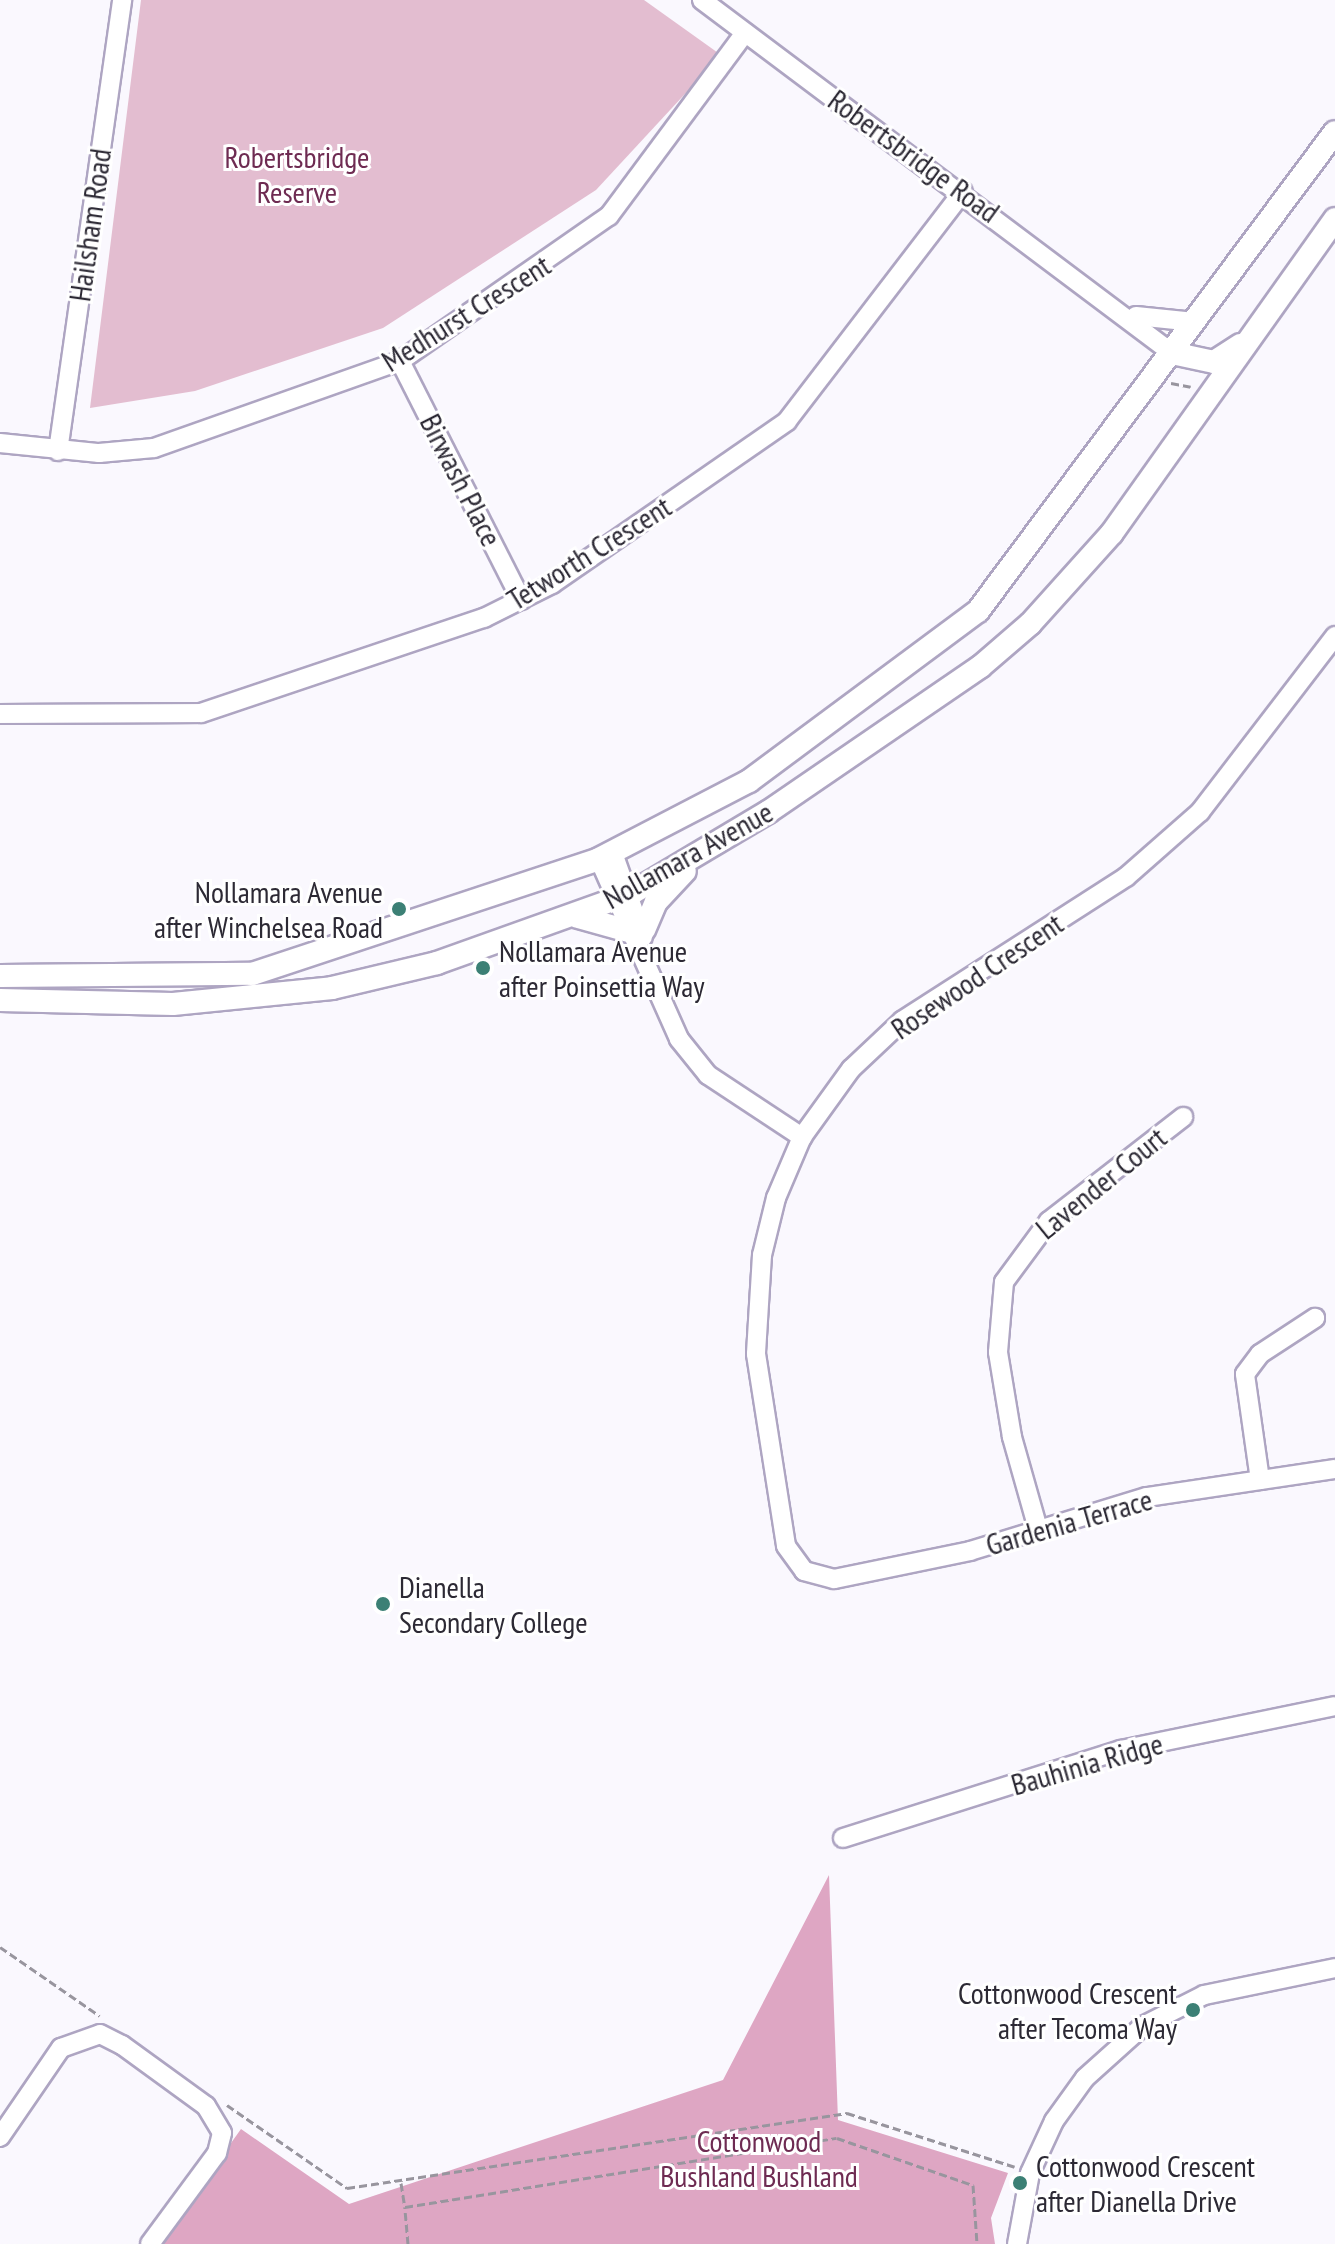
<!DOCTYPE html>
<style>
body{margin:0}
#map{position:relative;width:1335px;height:2244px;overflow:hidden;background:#faf8fe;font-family:"PT Sans Narrow",sans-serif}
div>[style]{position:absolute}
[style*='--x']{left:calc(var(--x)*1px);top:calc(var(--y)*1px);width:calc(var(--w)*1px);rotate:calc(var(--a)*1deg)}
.green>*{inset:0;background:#e3bdd0}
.forest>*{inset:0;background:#dea6c3}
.path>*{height:3px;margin-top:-1.5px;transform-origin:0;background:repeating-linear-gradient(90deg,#98959e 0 8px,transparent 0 12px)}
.roads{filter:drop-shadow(2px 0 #aea5c2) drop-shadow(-2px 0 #aea5c2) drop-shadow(0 2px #aea5c2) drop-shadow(0 -2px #aea5c2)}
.minor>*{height:18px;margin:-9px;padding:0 9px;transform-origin:9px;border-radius:9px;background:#fff}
.major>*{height:22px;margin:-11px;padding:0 11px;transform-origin:11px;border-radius:11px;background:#fff}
.dots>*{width:22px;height:22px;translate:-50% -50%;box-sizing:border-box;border:4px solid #fff;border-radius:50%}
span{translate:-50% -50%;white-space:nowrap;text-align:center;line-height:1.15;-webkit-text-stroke:6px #fff;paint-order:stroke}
.street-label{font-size:30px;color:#2c2934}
.park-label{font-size:30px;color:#6e2b52}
.poi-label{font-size:30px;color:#2c2934}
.right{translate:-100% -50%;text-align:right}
.left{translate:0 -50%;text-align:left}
</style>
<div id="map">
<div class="green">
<i style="clip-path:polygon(141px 0,644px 0,721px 55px,596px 190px,383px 328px,195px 391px,90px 408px)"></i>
</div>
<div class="forest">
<i style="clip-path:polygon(829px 1875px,838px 2120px,1008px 2173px,991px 2218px,995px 2244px,159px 2244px,241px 2129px,349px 2204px,723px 2080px)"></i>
</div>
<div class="path">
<i style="--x:1171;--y:383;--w:20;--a:11"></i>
<i style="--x:0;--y:1947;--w:121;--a:34.6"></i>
<i style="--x:227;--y:2105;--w:146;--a:34.7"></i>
<i style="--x:347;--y:2188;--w:506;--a:-8.53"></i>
<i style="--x:847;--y:2113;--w:176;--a:17.8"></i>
<i style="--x:401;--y:2183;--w:24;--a:81"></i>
<i style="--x:408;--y:2244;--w:37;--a:-95"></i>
<i style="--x:405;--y:2207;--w:437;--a:-9.1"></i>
<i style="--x:837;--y:2138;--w:144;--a:19.1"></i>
<i style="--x:973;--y:2185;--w:59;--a:86.1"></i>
</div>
<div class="roads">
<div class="minor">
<i style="--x:702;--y:0;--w:588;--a:36.91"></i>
<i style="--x:1136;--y:316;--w:59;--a:5.8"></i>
<i style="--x:400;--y:361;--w:268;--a:63.1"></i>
<i style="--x:0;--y:443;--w:100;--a:5.8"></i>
<i style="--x:99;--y:453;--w:55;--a:-5.2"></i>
<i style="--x:154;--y:448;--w:261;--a:-19.5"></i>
<i style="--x:400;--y:361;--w:254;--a:-34.8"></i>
<i style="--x:609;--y:216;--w:228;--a:-53.4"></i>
<i style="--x:58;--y:451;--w:456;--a:-81.9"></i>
<i style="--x:1335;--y:636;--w:222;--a:127.5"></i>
<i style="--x:1200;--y:812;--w:98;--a:138.7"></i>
<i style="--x:1126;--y:877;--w:266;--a:147.3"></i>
<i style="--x:902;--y:1021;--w:70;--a:136.7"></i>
<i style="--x:851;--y:1069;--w:84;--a:125.8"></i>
<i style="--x:802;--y:1137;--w:66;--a:113.1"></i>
<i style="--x:776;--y:1198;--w:59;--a:103.8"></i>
<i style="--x:762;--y:1255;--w:99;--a:93.5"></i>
<i style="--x:756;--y:1354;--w:194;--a:81.1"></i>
<i style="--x:786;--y:1546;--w:31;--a:54"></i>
<i style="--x:804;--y:1571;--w:31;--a:15"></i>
<i style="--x:834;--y:1579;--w:139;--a:-11.6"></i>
<i style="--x:970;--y:1551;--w:185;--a:-17"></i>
<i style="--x:1147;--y:1497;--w:190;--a:-8.5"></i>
<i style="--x:0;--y:714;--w:201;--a:-0.3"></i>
<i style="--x:201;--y:713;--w:299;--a:-18.6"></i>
<i style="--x:484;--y:618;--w:76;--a:-26.6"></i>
<i style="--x:552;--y:584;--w:286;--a:-34.7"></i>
<i style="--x:787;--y:421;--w:289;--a:-52.5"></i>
<i style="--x:613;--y:853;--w:89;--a:70.3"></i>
<i style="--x:599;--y:859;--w:197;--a:66"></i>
<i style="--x:679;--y:1039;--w:46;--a:51.1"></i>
<i style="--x:708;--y:1075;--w:113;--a:33.4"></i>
<i style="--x:1260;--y:1480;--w:107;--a:-98.1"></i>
<i style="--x:1245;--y:1374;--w:25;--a:-53"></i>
<i style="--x:1260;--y:1354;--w:66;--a:-33.2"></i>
<i style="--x:1038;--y:1529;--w:96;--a:-105.8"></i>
<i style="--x:1012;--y:1437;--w:86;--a:-99.4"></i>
<i style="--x:998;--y:1352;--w:70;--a:-85.1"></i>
<i style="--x:1004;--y:1282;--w:76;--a:-53.6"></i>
<i style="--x:1049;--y:1221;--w:170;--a:-37.8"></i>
<i style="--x:843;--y:1838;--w:292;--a:-17.6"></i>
<i style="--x:1121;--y:1750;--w:218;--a:-11.6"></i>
<i style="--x:0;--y:2137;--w:108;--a:-55.6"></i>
<i style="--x:61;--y:2048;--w:41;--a:-19.7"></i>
<i style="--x:100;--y:2034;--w:25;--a:27"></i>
<i style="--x:122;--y:2045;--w:104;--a:36"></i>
<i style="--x:206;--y:2106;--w:31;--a:59"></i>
<i style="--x:222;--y:2133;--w:21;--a:104"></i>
<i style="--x:217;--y:2153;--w:113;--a:126.4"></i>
<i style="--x:1017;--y:2244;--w:72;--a:-79.6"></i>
<i style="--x:1030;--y:2173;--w:57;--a:-65.2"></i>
<i style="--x:1054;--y:2121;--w:53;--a:-54.2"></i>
<i style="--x:1085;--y:2078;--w:78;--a:-41.9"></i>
<i style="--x:1143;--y:2026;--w:68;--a:-26.9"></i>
<i style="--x:1204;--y:1995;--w:134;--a:-11.6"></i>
</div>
<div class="major">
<i style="--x:1172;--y:353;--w:43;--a:12.1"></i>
<i style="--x:1214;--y:362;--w:31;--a:-33"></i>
<i style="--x:578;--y:917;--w:53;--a:15.4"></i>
<i style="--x:644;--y:930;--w:30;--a:-67"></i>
<i style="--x:656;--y:902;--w:42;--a:-46.9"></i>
<i style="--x:0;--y:976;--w:252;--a:-0.5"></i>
<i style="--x:252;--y:974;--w:366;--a:-18.3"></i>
<i style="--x:599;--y:859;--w:169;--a:-27.5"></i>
<i style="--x:749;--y:781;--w:285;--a:-36.6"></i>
<i style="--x:978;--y:611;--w:597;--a:-53.3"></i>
<i style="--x:0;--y:1000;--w:173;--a:1.3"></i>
<i style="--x:173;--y:1004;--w:160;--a:-5.7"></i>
<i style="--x:332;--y:988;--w:108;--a:-13.4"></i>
<i style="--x:437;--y:963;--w:207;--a:-19.7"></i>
<i style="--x:632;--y:893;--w:158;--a:-30.8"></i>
<i style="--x:768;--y:812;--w:257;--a:-34.4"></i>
<i style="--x:980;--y:667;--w:66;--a:-40.7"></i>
<i style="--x:1030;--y:624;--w:122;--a:-48"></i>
<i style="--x:1112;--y:533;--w:385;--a:-54.6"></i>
</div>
</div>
<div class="dots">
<i style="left:399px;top:909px;background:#3c8075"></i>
<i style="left:483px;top:968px;background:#3c8075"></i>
<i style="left:383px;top:1604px;background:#3c8075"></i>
<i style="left:1193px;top:2010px;background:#3c8075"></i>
<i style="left:1020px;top:2183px;background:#3c8075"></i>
</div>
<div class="street-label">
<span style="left:914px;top:156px;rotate:36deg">Robertsbridge Road</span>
<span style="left:90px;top:225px;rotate:-82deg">Hailsham Road</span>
<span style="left:466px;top:313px;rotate:-32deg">Medhurst Crescent</span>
<span style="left:461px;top:480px;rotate:63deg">Birwash Place</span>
<span style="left:589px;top:553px;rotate:-32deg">Tetworth Crescent</span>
<span style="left:688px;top:855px;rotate:-29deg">Nollamara Avenue</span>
<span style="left:977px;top:976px;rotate:-34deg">Rosewood Crescent</span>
<span style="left:1101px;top:1183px;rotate:-39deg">Lavender Court</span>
<span style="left:1069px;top:1522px;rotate:-16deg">Gardenia Terrace</span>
<span style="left:1087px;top:1764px;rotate:-16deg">Bauhinia Ridge</span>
</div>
<div class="park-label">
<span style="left:297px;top:174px">Robertsbridge<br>Reserve</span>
<span style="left:759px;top:2158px">Cottonwood<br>Bushland Bushland</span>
</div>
<div class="poi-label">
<span class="right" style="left:383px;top:909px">Nollamara Avenue<br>after Winchelsea Road</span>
<span class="left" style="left:499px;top:968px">Nollamara Avenue<br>after Poinsettia Way</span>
<span class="left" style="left:399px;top:1604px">Dianella<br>Secondary College</span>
<span class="right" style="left:1177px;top:2010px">Cottonwood Crescent<br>after Tecoma Way</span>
<span class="left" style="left:1036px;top:2183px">Cottonwood Crescent<br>after Dianella Drive</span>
</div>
</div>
